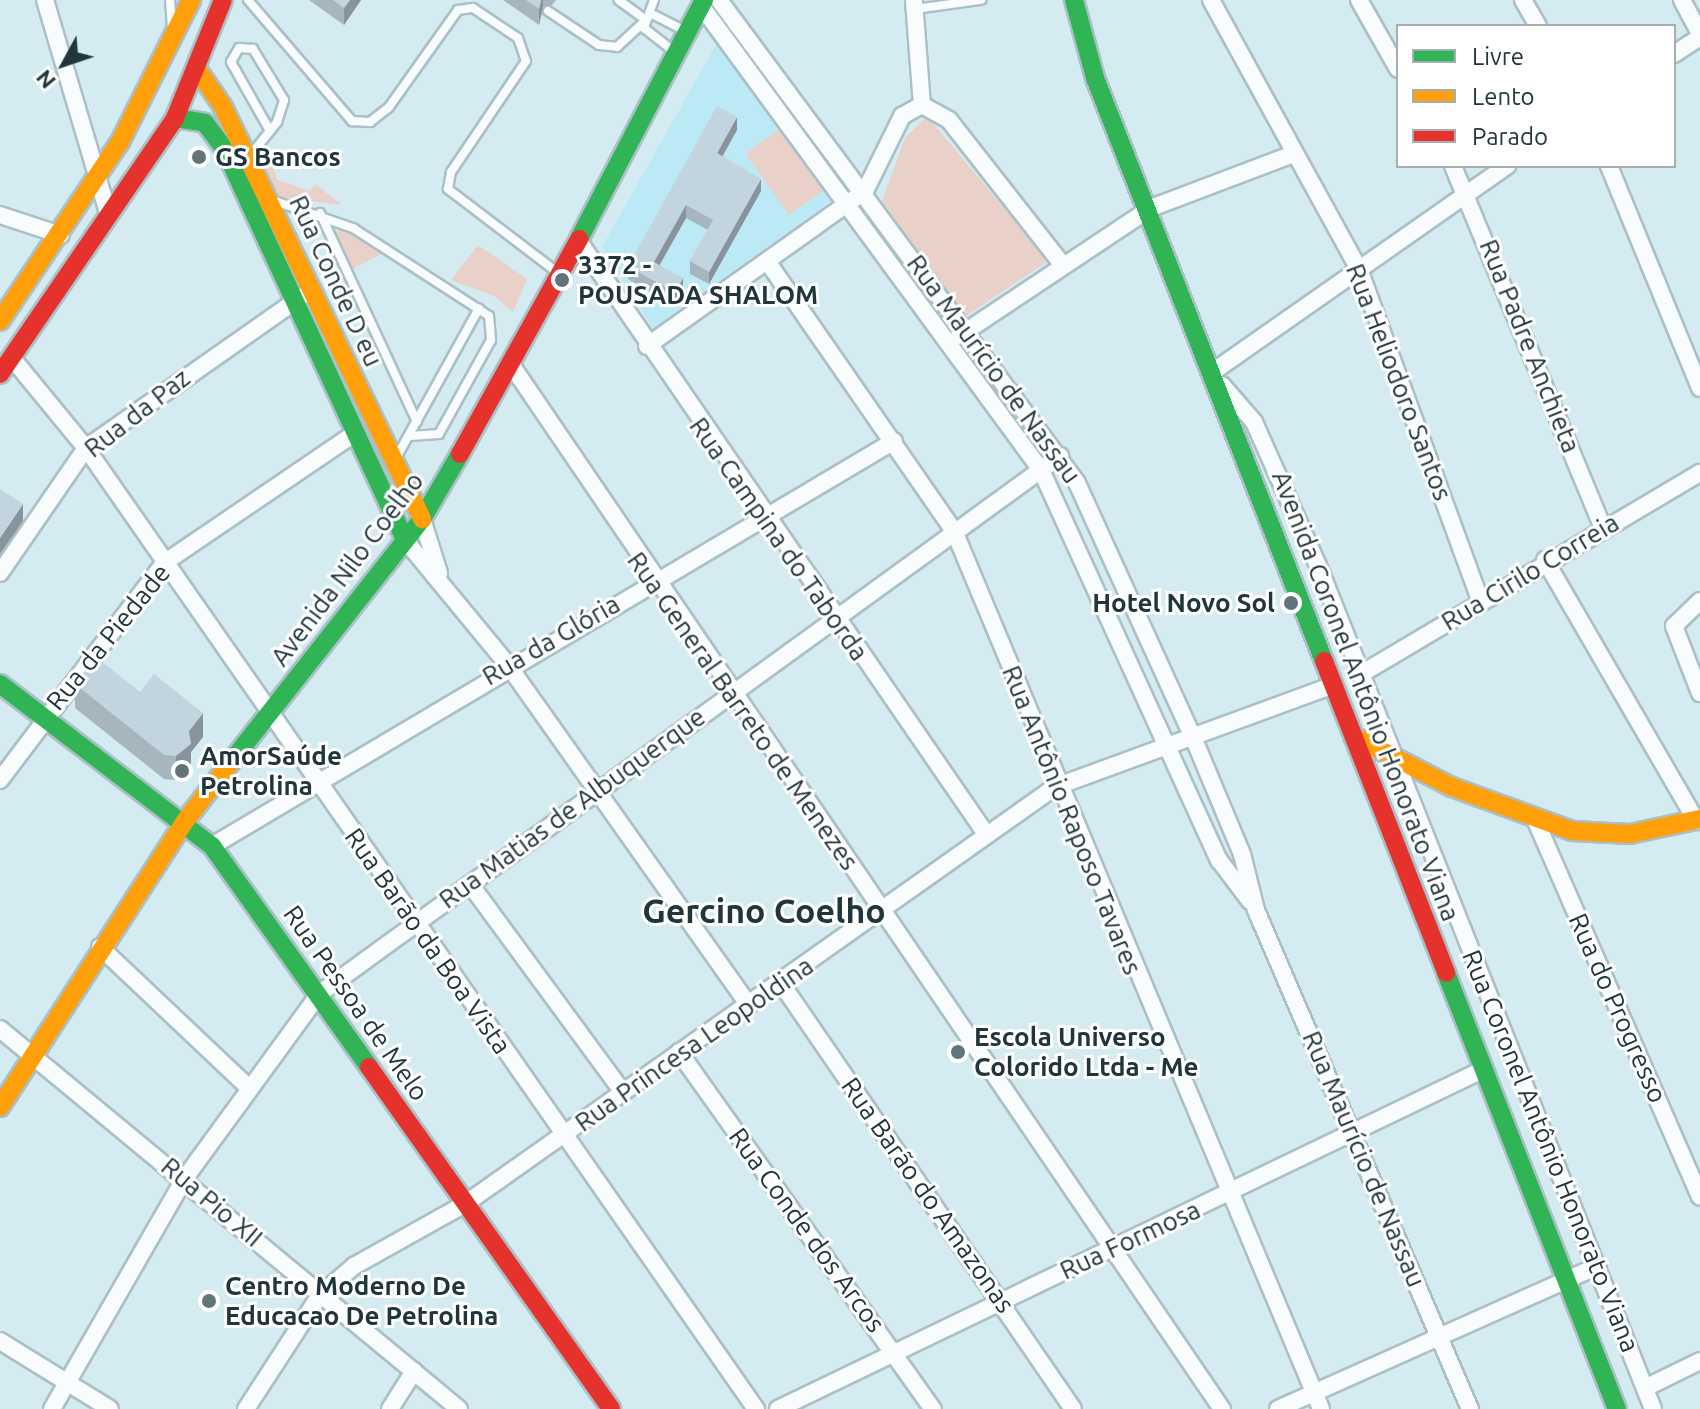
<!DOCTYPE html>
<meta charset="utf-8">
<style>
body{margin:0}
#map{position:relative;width:1700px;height:1409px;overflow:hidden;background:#d4ebf1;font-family:Ubuntu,sans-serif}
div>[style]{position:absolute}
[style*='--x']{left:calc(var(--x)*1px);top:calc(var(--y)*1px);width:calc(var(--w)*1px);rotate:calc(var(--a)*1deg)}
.built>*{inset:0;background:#bce9f6}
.green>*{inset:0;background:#e9d1c9}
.roads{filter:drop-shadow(2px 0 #abc0c6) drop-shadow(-2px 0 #abc0c6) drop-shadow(0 2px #abc0c6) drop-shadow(0 -2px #abc0c6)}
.lane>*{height:8px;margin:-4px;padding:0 4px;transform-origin:4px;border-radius:4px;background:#f9fcfd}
.street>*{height:16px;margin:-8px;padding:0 8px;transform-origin:8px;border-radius:8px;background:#f9fcfd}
.fast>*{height:18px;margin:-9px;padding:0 9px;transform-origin:9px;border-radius:9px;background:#30b455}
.slow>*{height:18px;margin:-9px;padding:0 9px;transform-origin:9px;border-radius:9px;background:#ff9f0a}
.jam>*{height:18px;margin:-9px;padding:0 9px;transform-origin:9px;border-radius:9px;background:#e5322d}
.wall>*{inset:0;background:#a7b6be}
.shaded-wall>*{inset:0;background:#88949b}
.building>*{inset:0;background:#c2d4dd}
.dots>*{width:22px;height:22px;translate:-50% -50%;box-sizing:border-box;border:4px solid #fff;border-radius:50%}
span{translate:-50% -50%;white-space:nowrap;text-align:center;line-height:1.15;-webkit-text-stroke:6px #fff;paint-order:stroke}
.poi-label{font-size:26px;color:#20353c;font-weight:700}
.left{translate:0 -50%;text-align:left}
.right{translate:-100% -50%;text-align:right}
.street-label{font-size:26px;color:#20353c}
.district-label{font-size:34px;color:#20353c;font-weight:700}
.legend{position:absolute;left:1396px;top:24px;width:280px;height:144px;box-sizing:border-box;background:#fff;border:2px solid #a6aeb1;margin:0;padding:10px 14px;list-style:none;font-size:24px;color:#20353c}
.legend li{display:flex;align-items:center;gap:16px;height:40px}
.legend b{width:40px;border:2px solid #a6aeb1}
.north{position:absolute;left:24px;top:24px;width:80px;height:80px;-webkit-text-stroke:6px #fff;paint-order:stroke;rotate:230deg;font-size:22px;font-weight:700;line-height:32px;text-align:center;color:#20353c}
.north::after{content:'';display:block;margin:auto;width:28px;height:36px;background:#20353c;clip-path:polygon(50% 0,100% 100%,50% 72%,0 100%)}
</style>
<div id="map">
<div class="built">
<i style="clip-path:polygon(718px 41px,834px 199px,653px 328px,602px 247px)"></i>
</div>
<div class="green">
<i style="clip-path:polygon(927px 116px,1048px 261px,966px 316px,882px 201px,905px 138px)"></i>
<i style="clip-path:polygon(779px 129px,823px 191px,789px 215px,745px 154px)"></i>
<i style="clip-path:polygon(267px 153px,278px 180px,310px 191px,315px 184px,342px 205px,280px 197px,263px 165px)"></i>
<i style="clip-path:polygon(344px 229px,373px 244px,382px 254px,352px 269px,339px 247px,336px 232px)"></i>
<i style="clip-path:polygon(478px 245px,527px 279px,513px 312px,494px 296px,451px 280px)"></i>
</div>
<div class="roads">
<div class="lane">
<i style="--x:170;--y:0;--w:27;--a:86"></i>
<i style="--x:248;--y:0;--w:160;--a:49.3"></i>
<i style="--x:352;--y:121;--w:18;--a:3"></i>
<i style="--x:370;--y:122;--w:24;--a:-38"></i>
<i style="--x:389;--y:107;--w:119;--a:-54.6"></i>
<i style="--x:458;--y:10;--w:15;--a:-8"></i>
<i style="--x:473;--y:8;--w:54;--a:33.7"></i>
<i style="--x:518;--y:38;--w:24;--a:71"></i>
<i style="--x:526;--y:61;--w:134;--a:124"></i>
<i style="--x:451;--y:172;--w:17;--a:100"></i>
<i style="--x:448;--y:189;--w:137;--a:37.3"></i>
<i style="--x:654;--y:0;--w:30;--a:110"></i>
<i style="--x:644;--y:28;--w:37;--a:38"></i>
<i style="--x:915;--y:9;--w:67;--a:-7.8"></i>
<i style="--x:548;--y:11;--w:61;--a:33.7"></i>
<i style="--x:599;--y:45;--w:18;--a:6"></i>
<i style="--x:617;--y:47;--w:40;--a:-43"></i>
<i style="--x:646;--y:20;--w:34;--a:-144"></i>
<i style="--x:650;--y:13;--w:38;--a:27"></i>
<i style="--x:249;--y:157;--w:45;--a:-51.3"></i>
<i style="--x:277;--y:122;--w:23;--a:-72"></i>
<i style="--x:284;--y:100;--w:60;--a:-121.3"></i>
<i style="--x:253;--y:49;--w:14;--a:-176"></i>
<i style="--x:239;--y:48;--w:16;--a:120"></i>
<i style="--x:231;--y:62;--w:79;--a:60.5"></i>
<i style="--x:272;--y:200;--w:86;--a:19.1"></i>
<i style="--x:353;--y:228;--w:162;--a:32.9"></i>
<i style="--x:489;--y:316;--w:24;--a:85"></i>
<i style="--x:491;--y:340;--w:107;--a:119"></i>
<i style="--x:439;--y:434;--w:29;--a:176"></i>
<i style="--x:320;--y:213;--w:230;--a:65.1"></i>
<i style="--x:396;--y:458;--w:171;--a:-61"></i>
</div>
<div class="street">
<i style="--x:45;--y:0;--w:225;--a:73.5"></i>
<i style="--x:719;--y:0;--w:601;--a:53.45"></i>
<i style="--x:1077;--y:483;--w:279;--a:65.5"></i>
<i style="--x:1193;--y:737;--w:127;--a:67.3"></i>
<i style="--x:1242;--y:854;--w:58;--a:76"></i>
<i style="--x:1256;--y:910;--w:543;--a:66.79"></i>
<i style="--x:1211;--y:0;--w:307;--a:61.2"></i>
<i style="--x:1359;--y:269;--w:355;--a:69.9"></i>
<i style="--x:1359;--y:0;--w:79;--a:60.5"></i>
<i style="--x:1523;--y:0;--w:30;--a:60"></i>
<i style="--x:1682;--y:0;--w:38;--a:62"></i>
<i style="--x:702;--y:7;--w:574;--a:53.79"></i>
<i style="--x:1041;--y:470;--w:429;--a:65.5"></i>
<i style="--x:1219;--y:860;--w:51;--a:52.9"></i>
<i style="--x:1674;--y:54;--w:31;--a:-33"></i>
<i style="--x:922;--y:105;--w:31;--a:29"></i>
<i style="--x:949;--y:120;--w:182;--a:51.9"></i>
<i style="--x:1453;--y:166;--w:392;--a:67.5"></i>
<i style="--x:1609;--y:166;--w:240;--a:67.7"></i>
<i style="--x:0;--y:215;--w:64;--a:18.2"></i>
<i style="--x:578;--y:240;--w:721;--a:55.52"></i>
<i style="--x:767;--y:261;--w:331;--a:55.3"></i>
<i style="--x:955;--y:533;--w:949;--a:67.32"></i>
<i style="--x:959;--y:336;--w:231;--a:-33.7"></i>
<i style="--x:1151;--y:208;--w:152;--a:-20.8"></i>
<i style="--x:647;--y:346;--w:267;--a:-35.4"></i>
<i style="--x:865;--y:191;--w:84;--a:-63.7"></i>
<i style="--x:902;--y:116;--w:23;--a:-29"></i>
<i style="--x:922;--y:105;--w:105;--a:-94.4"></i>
<i style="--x:12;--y:358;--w:117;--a:50.6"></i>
<i style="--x:86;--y:448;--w:1172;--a:55.12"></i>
<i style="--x:512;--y:366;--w:1262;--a:55.76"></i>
<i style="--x:1214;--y:371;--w:358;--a:-35"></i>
<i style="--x:1222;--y:385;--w:49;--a:49.1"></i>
<i style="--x:1254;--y:422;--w:167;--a:66"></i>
<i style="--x:1322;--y:575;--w:897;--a:68.35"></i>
<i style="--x:422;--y:519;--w:57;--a:72.5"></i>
<i style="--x:405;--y:540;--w:162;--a:50.5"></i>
<i style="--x:508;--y:665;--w:417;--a:54.7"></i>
<i style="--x:1545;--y:560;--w:302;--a:59.9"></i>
<i style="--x:0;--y:573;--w:152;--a:-55.5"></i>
<i style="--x:86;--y:448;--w:263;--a:-35.1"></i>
<i style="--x:1700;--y:601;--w:36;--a:136"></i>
<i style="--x:1674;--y:626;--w:72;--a:68.8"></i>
<i style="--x:1361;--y:674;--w:394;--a:-30.7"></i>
<i style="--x:0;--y:780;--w:272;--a:-52.9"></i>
<i style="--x:164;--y:563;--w:231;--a:-34.2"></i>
<i style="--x:1535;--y:819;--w:412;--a:66.4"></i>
<i style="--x:212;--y:846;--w:793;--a:-30.7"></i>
<i style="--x:470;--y:884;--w:257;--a:53.7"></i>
<i style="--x:100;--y:947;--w:204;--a:43.4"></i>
<i style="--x:781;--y:983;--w:516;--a:55.57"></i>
<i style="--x:0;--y:1029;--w:596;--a:39.62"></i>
<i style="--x:679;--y:1052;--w:438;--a:54.6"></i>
<i style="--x:0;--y:1341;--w:129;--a:31.7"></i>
<i style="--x:1645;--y:1388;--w:61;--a:-26.1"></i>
<i style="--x:52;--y:1409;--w:267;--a:-60.1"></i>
<i style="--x:185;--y:1178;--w:228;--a:-53.9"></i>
<i style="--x:319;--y:994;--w:916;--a:-35.98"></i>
<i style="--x:246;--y:1409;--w:136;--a:-57"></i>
<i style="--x:320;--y:1295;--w:45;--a:-40.5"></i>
<i style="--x:354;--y:1266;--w:127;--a:-29.2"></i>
<i style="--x:465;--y:1204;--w:722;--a:-35.25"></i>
<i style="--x:1055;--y:787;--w:296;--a:-20.1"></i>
<i style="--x:390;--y:1409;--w:45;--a:-57.7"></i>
<i style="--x:778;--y:1409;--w:781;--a:-25.71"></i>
<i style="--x:1278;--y:1409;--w:350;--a:-24.1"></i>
</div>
<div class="fast">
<i style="--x:1074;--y:0;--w:81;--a:74.9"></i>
<i style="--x:1095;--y:78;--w:626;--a:68.56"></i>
<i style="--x:175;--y:118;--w:30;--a:9"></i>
<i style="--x:205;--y:123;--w:31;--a:53"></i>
<i style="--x:224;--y:148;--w:432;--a:65.2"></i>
<i style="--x:579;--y:239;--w:270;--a:-62.4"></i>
<i style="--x:0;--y:684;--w:267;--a:37.4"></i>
<i style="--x:212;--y:846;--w:271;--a:54.6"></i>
<i style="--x:234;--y:758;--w:304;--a:-51.8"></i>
<i style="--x:422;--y:519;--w:75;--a:-59.7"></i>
<i style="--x:1446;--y:973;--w:468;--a:68.6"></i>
</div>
<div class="slow">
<i style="--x:197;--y:69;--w:46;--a:55.6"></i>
<i style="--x:223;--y:107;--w:458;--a:64.2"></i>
<i style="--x:0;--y:321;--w:216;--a:-56.2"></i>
<i style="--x:120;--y:142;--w:159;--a:-63.4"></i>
<i style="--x:1353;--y:736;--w:111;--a:27.3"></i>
<i style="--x:1452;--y:787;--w:128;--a:20.1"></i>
<i style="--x:1572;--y:831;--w:58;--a:3"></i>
<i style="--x:1630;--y:834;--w:72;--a:-12.1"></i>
<i style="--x:0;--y:1107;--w:342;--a:-57.1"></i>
<i style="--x:186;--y:820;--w:78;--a:-52.3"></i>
</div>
<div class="jam">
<i style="--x:0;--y:374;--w:310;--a:-55.6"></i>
<i style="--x:175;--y:118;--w:127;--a:-67.9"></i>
<i style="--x:460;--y:454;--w:246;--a:-61"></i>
<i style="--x:1324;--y:661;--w:335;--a:68.6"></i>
<i style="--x:369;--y:1067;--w:419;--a:54.7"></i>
</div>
</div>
<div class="wall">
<i style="clip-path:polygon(309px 0,361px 0,344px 25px)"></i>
<i style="clip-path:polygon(503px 0,556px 0,552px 5px,543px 7px,539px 25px)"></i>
<i style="clip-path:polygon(737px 130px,723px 156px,761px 191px,709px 284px,690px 274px,690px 261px,708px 230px,686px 218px,660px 265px,683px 290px,675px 305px,628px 279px,628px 266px)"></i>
<i style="clip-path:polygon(75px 684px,140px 692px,203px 737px,191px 752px,191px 768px,176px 780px,164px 779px,75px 708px)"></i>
</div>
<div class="shaded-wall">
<i style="clip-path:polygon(350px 0,361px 0,344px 25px,344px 8px)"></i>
<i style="clip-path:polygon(541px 0,543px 0,543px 7px,539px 25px,539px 9px)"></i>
<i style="clip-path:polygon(737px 117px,737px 130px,717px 165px,717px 153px)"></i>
<i style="clip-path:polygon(761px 179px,761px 191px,709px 284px,709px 272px)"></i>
<i style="clip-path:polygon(686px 205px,686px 218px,654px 274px,654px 262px)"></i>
<i style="clip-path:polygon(683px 278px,683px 290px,675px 305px,675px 293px)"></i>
<i style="clip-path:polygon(23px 504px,23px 521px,0 554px,0 538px)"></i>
<i style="clip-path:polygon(203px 713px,203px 737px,191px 752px,191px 768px,176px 780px,176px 756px,189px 731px)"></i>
</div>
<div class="building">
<i style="clip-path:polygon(333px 0,350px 0,344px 8px)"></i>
<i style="clip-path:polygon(526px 0,541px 0,539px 9px)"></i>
<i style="clip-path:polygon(717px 106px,737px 117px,717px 153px,761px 179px,709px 272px,690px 261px,713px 220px,686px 205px,654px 262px,683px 278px,675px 293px,628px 266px)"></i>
<i style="clip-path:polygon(0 489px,23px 504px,0 538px)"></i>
<i style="clip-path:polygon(96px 657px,140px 692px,154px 674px,203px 713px,189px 731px,191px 744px,176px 756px,164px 755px,75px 684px)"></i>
</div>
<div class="dots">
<i style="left:199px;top:157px;background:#5f757b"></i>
<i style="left:562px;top:280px;background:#5f757b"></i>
<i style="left:1291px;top:603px;background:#5f757b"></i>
<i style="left:182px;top:771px;background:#5f757b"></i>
<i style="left:958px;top:1052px;background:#5f757b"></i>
<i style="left:209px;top:1301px;background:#5f757b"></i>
</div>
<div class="poi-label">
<span class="left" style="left:215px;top:157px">GS Bancos</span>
<span class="left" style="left:578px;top:280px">3372 -<br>POUSADA SHALOM</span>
<span class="right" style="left:1275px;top:603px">Hotel Novo Sol</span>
<span class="left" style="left:200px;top:771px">AmorSaúde<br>Petrolina</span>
<span class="left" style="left:974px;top:1052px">Escola Universo<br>Colorido Ltda - Me</span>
<span class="left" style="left:225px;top:1301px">Centro Moderno De<br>Educacao De Petrolina</span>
</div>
<div class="street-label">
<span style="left:336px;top:281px;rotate:65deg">Rua Conde D eu</span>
<span style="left:1530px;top:346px;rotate:68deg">Rua Padre Anchieta</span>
<span style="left:994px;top:369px;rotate:54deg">Rua Maurício de Nassau</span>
<span style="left:1399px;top:382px;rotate:69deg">Rua Heliodoro Santos</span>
<span style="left:137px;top:413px;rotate:-38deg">Rua da Paz</span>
<span style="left:779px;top:539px;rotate:55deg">Rua Campina do Taborda</span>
<span style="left:347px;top:569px;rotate:-53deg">Avenida Nilo Coelho</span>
<span style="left:1530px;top:572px;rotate:-31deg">Rua Cirilo Correia</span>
<span style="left:108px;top:637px;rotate:-51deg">Rua da Piedade</span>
<span style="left:551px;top:640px;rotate:-30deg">Rua da Glória</span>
<span style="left:1366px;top:696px;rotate:69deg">Avenida Coronel Antônio Honorato Viana</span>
<span style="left:743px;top:711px;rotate:55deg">Rua General Barreto de Menezes</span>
<span style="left:572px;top:808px;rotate:-36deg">Rua Matias de Albuquerque</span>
<span style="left:1072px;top:820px;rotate:68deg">Rua Antônio Raposo Tavares</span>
<span style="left:428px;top:941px;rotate:55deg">Rua Barão da Boa Vista</span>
<span style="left:356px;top:1003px;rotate:55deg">Rua Pessoa de Melo</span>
<span style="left:1618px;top:1008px;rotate:66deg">Rua do Progresso</span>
<span style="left:694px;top:1044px;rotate:-35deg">Rua Princesa Leopoldina</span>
<span style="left:1551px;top:1151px;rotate:68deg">Rua Coronel Antônio Honorato Viana</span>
<span style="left:1364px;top:1159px;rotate:67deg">Rua Maurício de Nassau</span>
<span style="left:928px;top:1195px;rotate:55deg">Rua Barão do Amazonas</span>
<span style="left:212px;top:1202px;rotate:40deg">Rua Pio XII</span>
<span style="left:807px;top:1230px;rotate:54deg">Rua Conde dos Arcos</span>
<span style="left:1130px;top:1240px;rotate:-25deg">Rua Formosa</span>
</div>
<div class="district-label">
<span style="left:764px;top:911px">Gercino Coelho</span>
</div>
<ul class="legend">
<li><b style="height:10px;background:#30b455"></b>Livre</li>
<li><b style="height:10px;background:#ff9f0a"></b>Lento</li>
<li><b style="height:10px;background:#e5322d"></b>Parado</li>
</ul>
<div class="north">N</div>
</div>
